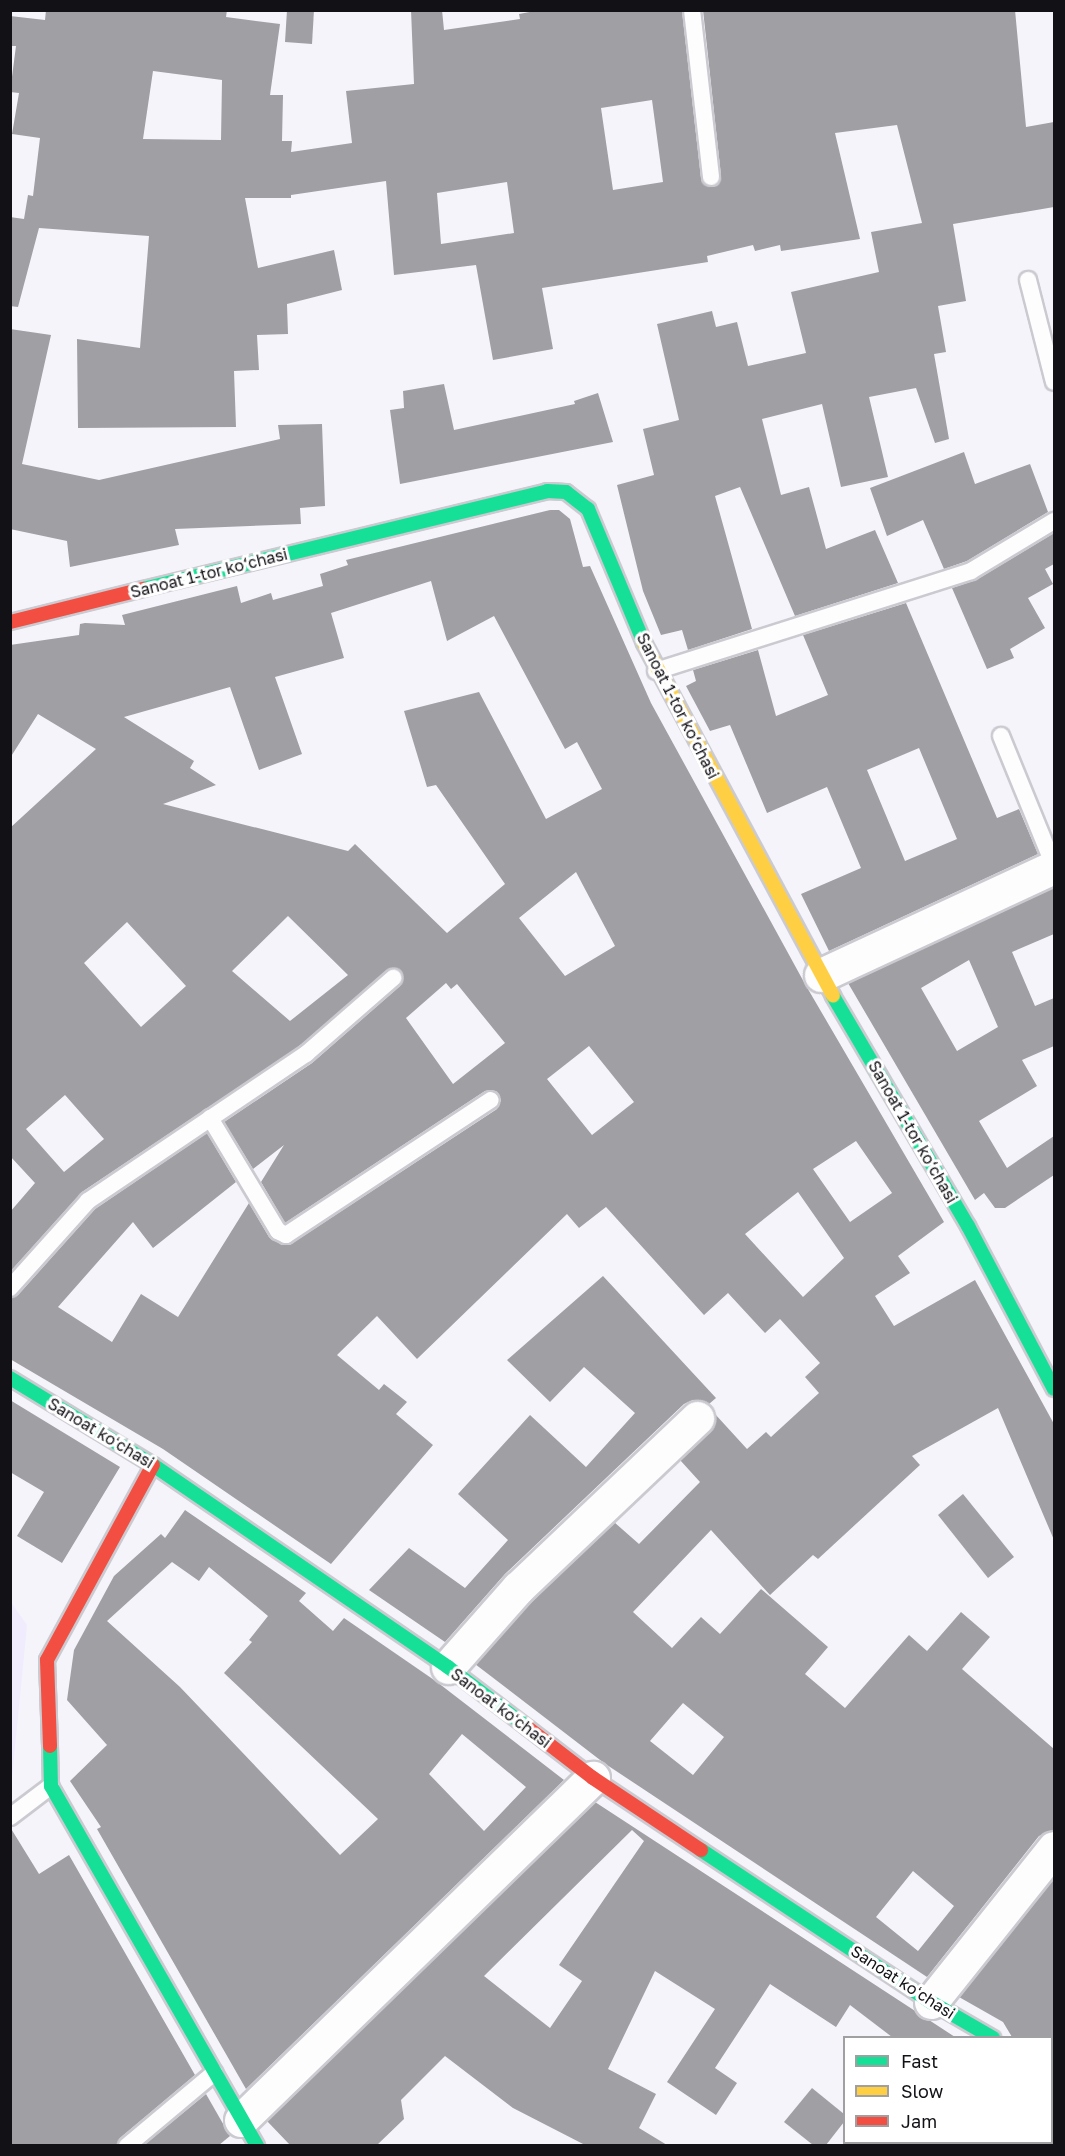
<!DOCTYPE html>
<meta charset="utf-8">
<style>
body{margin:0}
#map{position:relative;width:1065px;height:2156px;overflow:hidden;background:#f5f4fb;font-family:"Golos Text",sans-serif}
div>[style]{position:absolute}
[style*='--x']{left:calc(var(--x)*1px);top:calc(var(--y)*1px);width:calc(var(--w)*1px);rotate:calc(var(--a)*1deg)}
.built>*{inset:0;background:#f0ecfd}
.building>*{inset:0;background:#a09fa4}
.roads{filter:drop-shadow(2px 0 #cbcad0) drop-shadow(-2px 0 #cbcad0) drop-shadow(0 2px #cbcad0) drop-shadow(0 -2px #cbcad0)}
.lane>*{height:16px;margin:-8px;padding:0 8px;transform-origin:8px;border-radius:8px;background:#fefdfe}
.street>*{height:33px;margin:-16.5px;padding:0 16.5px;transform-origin:16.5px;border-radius:16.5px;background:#fefdfe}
.fast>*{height:14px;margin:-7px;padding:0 7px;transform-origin:7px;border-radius:7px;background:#16e098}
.slow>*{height:14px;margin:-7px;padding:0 7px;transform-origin:7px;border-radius:7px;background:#ffcf43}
.jam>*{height:14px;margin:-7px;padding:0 7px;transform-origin:7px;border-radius:7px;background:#f24e42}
span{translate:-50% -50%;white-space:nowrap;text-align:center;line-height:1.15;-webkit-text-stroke:6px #fff;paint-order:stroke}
.street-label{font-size:16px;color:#121116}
.frame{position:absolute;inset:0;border:12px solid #121116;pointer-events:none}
.legend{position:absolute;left:843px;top:2036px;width:210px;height:108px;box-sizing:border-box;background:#fff;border:2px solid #a0a0a2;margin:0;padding:8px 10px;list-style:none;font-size:18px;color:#121116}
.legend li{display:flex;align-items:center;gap:12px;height:30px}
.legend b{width:30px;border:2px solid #a0a0a2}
</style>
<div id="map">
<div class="built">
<i style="clip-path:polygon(10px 1601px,27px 1625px,11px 1788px,10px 1788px)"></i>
</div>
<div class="building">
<i style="clip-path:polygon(evenodd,46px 10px,227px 10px,226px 17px,280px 24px,270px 95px,283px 95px,282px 141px,292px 141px,291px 152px,352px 143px,346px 91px,414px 84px,411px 10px,442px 10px,444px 30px,520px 19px,519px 14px,540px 10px,682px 10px,701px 178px,712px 187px,718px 185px,721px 176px,703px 10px,1015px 10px,1026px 127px,1054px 122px,1054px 207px,953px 224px,966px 301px,938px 306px,946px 352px,934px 354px,949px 439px,935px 443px,916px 388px,869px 397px,888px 477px,841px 487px,822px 404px,762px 419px,781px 495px,809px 487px,826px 549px,875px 530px,898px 583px,795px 616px,740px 487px,715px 496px,752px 629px,688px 650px,682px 630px,661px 635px,643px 591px,617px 485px,654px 475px,643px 429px,679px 420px,657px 324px,712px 311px,716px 327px,737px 322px,748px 366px,806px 353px,791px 292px,879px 272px,871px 232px,922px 223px,897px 125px,835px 133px,860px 239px,781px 251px,780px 245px,755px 251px,753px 245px,707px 256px,708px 262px,542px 288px,553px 349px,493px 360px,476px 265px,394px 275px,386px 181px,291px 195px,291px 198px,245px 198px,258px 268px,334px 250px,342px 290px,287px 304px,288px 334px,257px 335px,259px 370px,234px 371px,236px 427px,78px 428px,77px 339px,140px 348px,149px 236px,39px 228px,18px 307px,10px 306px,10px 217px,24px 219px,28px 195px,33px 196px,40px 138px,12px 134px,19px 93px,10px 92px,16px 46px,10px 46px,10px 16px,45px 20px,46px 10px,153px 71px,222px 80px,221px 140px,143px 139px,153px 71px,46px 10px,652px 100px,663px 182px,613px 190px,601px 108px,652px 100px,46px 10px,507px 182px,514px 233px,441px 244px,437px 193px,507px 182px)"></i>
<i style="clip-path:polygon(287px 10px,314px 10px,312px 44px,285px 42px)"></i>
<i style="clip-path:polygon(10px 329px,51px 335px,22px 464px,99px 480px,280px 439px,278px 425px,322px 424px,325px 506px,300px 508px,301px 524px,175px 529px,179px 545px,70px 567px,67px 541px,10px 529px)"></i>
<i style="clip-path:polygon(444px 384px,454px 430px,575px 404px,574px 401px,598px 393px,613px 442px,400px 484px,390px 410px,404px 408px,403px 391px)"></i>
<i style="clip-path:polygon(964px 452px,975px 484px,1030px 464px,1048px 512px,967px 561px,944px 569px,923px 520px,887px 536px,870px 488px)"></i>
<i style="clip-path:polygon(evenodd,550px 510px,559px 510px,570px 519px,583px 567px,590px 566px,651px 703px,805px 984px,944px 1222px,898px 1256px,910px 1273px,875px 1296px,894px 1326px,975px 1280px,1054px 1424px,1054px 1540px,998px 1408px,912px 1456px,920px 1465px,818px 1559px,813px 1555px,770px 1595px,711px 1530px,633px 1612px,672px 1648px,701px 1617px,720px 1634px,761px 1589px,828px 1647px,805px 1674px,845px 1708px,909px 1635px,927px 1651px,961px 1612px,990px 1637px,962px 1669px,1054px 1749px,1054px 1830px,1039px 1836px,927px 1977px,604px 1763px,475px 1664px,531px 1601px,614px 1522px,639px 1544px,700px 1482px,680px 1460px,710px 1431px,715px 1414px,747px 1449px,766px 1432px,771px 1437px,819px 1393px,805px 1377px,820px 1363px,780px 1319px,765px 1333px,728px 1293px,704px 1315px,606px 1207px,579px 1228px,567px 1214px,417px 1359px,377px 1316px,337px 1355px,379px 1390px,384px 1384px,407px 1402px,396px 1414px,433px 1445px,331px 1564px,163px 1449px,10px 1359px,10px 1298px,18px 1295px,95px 1209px,207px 1133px,236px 1182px,153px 1248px,133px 1222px,58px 1307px,112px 1342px,141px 1294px,178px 1317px,249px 1203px,269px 1237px,282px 1245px,291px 1244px,497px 1109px,501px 1100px,496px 1091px,485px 1091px,285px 1223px,261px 1182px,284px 1145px,253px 1169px,224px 1122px,312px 1063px,400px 986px,401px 972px,390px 968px,300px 1046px,82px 1192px,10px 1272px,10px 1212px,35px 1183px,10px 1156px,10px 828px,96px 749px,38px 714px,10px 758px,10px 645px,79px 635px,80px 624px,85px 623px,125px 625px,122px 615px,237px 586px,241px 603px,271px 593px,273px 600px,323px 586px,320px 574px,348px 565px,346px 560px,550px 510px,431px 581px,447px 641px,494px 616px,565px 749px,577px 742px,602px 789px,546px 819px,479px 692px,404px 711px,427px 787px,436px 785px,505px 884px,447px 933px,355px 844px,348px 851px,163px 804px,216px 785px,190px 768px,194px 761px,124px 717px,230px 687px,259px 770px,302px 754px,275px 677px,344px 658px,331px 613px,431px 581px,550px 510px,576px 872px,615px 946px,565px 976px,519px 918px,576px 872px,550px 510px,288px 916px,348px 975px,290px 1021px,232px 971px,288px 916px,550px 510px,127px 922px,186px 986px,141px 1027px,84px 963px,127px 922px,550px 510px,446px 983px,451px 989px,457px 984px,505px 1043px,453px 1084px,406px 1018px,446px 983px,550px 510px,589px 1046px,634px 1102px,592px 1135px,547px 1079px,589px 1046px,550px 510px,65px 1095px,104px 1139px,64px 1172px,26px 1129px,65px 1095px,550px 510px,856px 1141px,892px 1193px,850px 1222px,813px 1169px,856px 1141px,550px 510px,798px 1192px,844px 1258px,803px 1297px,745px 1234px,798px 1192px,550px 510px,683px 1703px,724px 1737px,693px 1775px,650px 1741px,683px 1703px,550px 510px,913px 1871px,954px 1906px,918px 1951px,876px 1917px,913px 1871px)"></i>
<i style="clip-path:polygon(1054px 533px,1054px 564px,1045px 569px,1053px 584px,1028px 598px,1045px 628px,1010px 649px,1014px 658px,987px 669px,952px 588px,976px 580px)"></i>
<i style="clip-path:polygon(evenodd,906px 603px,997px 818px,1019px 809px,1038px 854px,829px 951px,801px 894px,861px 868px,827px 787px,767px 813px,730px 725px,710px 731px,686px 686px,696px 681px,693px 670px,758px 650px,776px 716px,828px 695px,803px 635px,906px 603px,919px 748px,957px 839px,905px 861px,867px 770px,919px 748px)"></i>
<i style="clip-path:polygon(evenodd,1054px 887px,1054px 934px,1012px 952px,1035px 1006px,1054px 998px,1054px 1046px,1022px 1060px,1037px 1086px,979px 1121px,1007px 1168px,1054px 1136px,1054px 1175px,1005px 1208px,995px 1208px,984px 1193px,975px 1200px,848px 983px,1054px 887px,969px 960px,998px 1027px,957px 1051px,921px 988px,969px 960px)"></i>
<i style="clip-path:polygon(603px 1276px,716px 1398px,709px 1404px,693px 1400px,684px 1404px,505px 1574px,445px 1642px,369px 1590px,409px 1548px,465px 1588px,508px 1540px,458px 1494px,530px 1415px,586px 1467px,635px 1413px,584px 1367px,550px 1402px,507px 1360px)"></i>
<i style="clip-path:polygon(10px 1400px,120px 1467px,62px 1563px,17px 1536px,44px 1492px,10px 1472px)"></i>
<i style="clip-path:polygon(963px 1494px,1014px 1557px,988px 1578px,938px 1515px)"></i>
<i style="clip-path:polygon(evenodd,185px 1510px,306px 1593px,299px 1601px,333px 1631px,344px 1618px,437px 1682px,564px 1780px,246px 2089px,97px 1829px,101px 1827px,70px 1781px,107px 1745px,67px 1700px,74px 1650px,114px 1576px,161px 1534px,165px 1538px,185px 1510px,172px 1562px,199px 1581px,209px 1567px,268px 1616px,249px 1640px,252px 1642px,224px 1673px,378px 1819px,340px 1855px,180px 1687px,107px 1621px,172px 1562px,185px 1510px,462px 1734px,526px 1787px,484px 1831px,429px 1774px,462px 1734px)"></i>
<i style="clip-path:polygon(evenodd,595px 1802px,955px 2037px,892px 2037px,850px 2005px,836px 2027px,770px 1984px,715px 2068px,737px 2083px,716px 2115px,667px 2082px,715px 2009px,655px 1971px,608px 2069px,656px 2094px,639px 2128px,667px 2145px,585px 2145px,513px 2108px,445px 2056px,401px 2100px,404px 2119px,377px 2145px,290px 2145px,267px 2121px,595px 1802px,632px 1830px,644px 1841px,559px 1965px,582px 1981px,550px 2028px,484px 1976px,632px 1830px)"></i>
<i style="clip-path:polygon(10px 1827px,39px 1874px,69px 1855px,195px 2075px,120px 2138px,117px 2145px,10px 2145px)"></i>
<i style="clip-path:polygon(1054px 1877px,1054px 2037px,1012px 2037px,1003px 2022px,959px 1997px)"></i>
<i style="clip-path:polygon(812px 2088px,844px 2114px,844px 2122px,826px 2145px,813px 2145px,784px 2122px)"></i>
<i style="clip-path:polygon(206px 2094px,230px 2136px,219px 2145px,144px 2145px)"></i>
</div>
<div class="roads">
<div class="lane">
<i style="--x:692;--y:10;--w:168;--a:83.5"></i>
<i style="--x:1028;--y:280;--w:105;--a:75.7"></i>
<i style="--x:656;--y:671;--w:330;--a:-17.6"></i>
<i style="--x:971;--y:571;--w:97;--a:-31.1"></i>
<i style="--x:1001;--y:736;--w:140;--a:67.8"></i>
<i style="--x:210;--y:1118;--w:132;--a:59"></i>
<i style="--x:278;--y:1231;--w:9;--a:27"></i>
<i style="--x:286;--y:1235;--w:245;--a:-33.4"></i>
<i style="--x:10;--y:1288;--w:117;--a:-48.1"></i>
<i style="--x:88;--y:1201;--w:263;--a:-34"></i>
<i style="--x:306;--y:1054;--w:116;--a:-41.1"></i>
<i style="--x:10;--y:1817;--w:51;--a:-37.1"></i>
<i style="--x:127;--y:2146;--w:114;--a:-40"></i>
</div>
<div class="street">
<i style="--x:821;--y:975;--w:257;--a:-24.9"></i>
<i style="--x:448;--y:1667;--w:106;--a:-48.5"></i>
<i style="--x:518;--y:1588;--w:247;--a:-43.5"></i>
<i style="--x:931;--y:2002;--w:197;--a:-51.4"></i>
<i style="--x:1052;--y:2072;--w:2;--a:27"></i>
<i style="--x:241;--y:2120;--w:491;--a:-44.2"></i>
</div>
<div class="fast">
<i style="--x:143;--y:589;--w:416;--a:-13.6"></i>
<i style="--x:547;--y:491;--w:19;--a:3"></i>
<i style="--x:566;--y:492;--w:28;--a:38"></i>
<i style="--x:588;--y:509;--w:145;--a:67.3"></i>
<i style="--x:833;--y:996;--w:267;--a:59.6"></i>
<i style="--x:968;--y:1226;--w:184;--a:62.2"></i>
<i style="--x:10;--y:1378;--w:167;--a:31.3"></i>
<i style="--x:153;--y:1465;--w:358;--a:34.4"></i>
<i style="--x:448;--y:1667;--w:101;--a:37.3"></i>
<i style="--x:50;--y:1746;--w:40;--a:88.6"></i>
<i style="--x:51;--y:1786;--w:415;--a:60.2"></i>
<i style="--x:701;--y:1850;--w:276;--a:33.5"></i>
<i style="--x:931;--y:2002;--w:72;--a:30.1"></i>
</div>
<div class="slow">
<i style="--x:644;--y:643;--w:400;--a:61.8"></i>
</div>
<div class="jam">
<i style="--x:10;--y:622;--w:137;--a:-13.9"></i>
<i style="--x:528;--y:1728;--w:82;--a:37.6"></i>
<i style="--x:593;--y:1778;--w:130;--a:33.7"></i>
<i style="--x:50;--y:1746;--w:86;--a:-92"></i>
<i style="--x:47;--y:1660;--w:222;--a:-61.5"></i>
</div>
</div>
<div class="street-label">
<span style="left:209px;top:573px;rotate:-14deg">Sanoat 1-tor ko‘chasi</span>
<span style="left:678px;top:706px;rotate:63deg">Sanoat 1-tor ko‘chasi</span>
<span style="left:913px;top:1132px;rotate:60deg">Sanoat 1-tor ko‘chasi</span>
<span style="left:101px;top:1433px;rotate:31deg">Sanoat koʻchasi</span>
<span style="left:501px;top:1708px;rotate:37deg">Sanoat koʻchasi</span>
<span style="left:903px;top:1982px;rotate:33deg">Sanoat koʻchasi</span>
</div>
<div class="frame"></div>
<ul class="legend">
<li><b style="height:8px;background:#16e098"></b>Fast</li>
<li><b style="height:8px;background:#ffcf43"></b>Slow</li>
<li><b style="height:8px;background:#f24e42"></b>Jam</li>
</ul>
</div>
